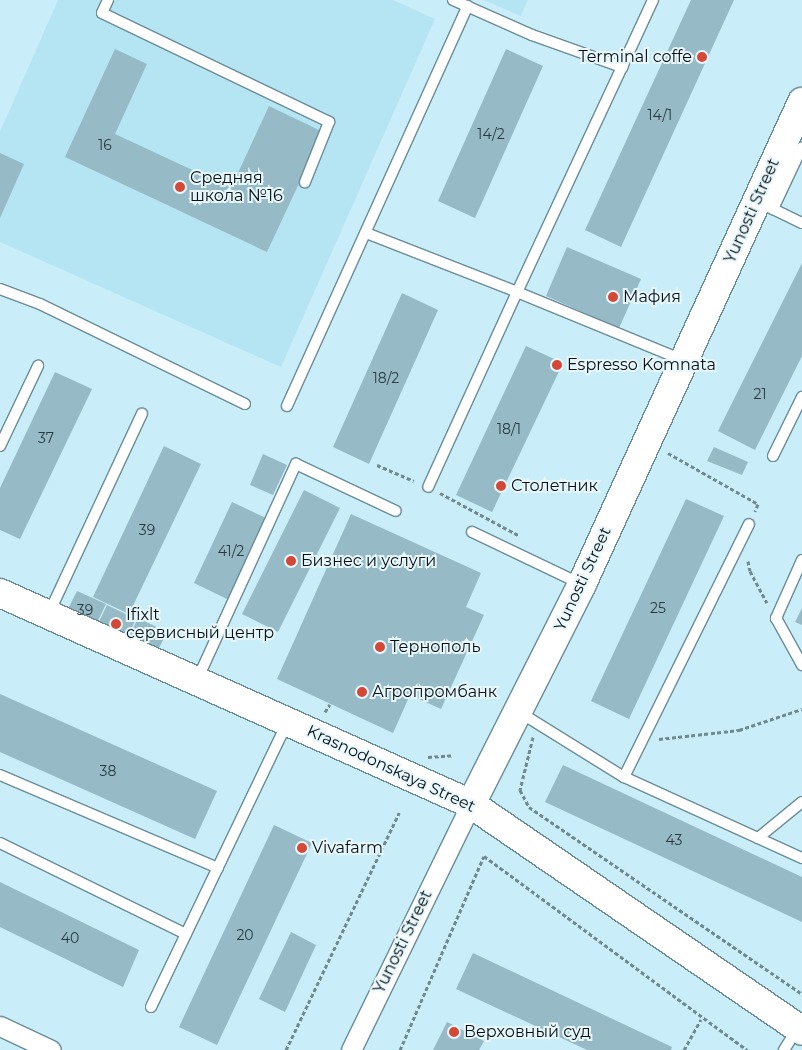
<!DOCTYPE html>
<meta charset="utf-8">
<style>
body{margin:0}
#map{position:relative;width:802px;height:1050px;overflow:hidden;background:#c9eefa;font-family:Montserrat,sans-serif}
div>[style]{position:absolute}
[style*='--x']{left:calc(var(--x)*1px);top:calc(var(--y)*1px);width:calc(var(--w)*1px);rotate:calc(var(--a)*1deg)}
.built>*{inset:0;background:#b5e4f3}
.building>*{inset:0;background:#96bac6}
.path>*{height:3px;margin-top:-1.5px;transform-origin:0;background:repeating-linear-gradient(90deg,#6f8991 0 4px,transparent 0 6.5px)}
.roads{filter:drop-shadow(1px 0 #6a8c97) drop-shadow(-1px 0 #6a8c97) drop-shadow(0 1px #6a8c97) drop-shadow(0 -1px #6a8c97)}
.lane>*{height:10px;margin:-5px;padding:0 5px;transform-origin:5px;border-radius:5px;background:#fff}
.street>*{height:19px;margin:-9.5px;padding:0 9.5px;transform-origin:9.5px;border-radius:9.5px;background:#fff}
.secondary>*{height:28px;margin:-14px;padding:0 14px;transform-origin:14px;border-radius:14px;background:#fff}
.dots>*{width:14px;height:14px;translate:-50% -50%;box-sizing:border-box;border:2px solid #e8f7fc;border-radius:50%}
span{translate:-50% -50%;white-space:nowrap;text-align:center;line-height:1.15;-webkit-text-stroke:4px #e8f7fc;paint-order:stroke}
.number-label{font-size:14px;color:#283a40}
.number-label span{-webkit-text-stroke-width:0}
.poi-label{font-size:16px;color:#041014}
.right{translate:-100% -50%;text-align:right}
.left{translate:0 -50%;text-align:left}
.street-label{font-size:16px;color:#041014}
</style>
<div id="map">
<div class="built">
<i style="clip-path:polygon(58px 0,393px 0,435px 19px,281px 367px,0 242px,0 132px)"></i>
<i style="clip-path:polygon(484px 0,528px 0,521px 16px)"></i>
</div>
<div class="building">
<i style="clip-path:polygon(691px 0,734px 0,621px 247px,585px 230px)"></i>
<i style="clip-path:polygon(115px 49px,147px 64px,115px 134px,231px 188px,269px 106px,323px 132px,267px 252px,65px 157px)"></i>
<i style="clip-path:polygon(506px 49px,543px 66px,475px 218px,438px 201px)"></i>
<i style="clip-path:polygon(0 153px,24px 164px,0 218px)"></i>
<i style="clip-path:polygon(567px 247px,641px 279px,619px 328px,546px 296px)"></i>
<i style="clip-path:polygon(802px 263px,802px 356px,755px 450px,718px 431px)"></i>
<i style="clip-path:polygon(402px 293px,438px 310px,369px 464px,333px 447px)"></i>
<i style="clip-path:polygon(526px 346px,563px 363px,492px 512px,456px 495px)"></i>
<i style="clip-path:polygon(55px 372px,92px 389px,20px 539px,0 530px,0 488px)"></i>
<i style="clip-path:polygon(164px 446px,201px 464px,129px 614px,93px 597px)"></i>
<i style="clip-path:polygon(714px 447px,748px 462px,742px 475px,707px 461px)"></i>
<i style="clip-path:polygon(263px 454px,287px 465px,273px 495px,250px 485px)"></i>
<i style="clip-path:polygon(304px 490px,340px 508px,278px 632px,242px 614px)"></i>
<i style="clip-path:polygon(686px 499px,724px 516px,629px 719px,591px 701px)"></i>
<i style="clip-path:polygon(232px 502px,268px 519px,229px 600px,194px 583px)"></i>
<i style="clip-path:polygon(351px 514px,481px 573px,466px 607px,484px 615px,441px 709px,410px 695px,393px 733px,277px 679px)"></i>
<i style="clip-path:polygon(77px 591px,106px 604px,94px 629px,65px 615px)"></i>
<i style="clip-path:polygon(107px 605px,136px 619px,124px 644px,95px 630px)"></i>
<i style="clip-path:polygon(802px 608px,802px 625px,795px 622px)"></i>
<i style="clip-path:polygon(138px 618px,167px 632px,155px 656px,126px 643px)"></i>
<i style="clip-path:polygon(0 694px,217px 791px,195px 839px,0 752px)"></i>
<i style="clip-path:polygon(563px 765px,802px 877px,802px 922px,545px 802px)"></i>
<i style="clip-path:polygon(274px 825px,312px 843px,217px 1045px,179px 1027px)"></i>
<i style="clip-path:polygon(0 882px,139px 950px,123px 987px,0 927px)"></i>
<i style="clip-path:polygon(291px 932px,316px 945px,285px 1012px,259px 999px)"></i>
<i style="clip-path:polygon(473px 953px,672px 1047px,671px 1050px,587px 1050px,456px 989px)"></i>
<i style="clip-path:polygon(447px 1022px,484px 1041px,479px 1050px,433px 1050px)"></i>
</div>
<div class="path">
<i style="--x:668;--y:453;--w:103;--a:29.5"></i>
<i style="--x:758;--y:504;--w:8;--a:113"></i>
<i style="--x:377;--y:465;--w:40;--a:23.4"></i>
<i style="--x:440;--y:493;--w:89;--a:28.3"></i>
<i style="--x:748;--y:561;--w:10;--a:79"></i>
<i style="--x:750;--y:571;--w:36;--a:62"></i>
<i style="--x:325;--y:712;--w:9;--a:-58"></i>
<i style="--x:533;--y:737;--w:55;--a:103.8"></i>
<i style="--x:520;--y:790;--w:19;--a:62"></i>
<i style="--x:529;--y:807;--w:331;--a:34.4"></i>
<i style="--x:659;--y:739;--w:81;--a:-6.4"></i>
<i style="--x:739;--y:730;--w:66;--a:-18.4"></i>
<i style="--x:428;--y:757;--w:26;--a:-4"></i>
<i style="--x:286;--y:1050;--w:263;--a:-64.5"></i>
<i style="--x:400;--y:1050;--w:211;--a:-66.6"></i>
<i style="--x:484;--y:856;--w:327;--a:36.4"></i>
<i style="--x:684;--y:1050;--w:35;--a:-61"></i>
</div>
<div class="roads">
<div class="lane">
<i style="--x:108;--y:0;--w:14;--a:115"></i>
<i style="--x:102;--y:13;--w:252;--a:25.6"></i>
<i style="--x:329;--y:122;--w:65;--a:111.8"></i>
<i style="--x:453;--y:0;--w:86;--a:23.9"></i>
<i style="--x:532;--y:35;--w:96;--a:19.6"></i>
<i style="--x:622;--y:67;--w:248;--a:115"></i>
<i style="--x:517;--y:292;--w:179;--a:22.3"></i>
<i style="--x:622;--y:67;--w:74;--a:-65.2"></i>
<i style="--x:759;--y:202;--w:16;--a:27"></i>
<i style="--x:773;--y:209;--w:68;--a:-64.9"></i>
<i style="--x:773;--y:209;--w:32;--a:26"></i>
<i style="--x:366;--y:233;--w:162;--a:21.3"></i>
<i style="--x:517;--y:292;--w:214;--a:114.5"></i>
<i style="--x:0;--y:289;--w:43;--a:20.6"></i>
<i style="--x:40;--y:304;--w:228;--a:26"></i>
<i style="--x:287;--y:406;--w:439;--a:-65.7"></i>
<i style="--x:0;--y:446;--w:89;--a:-64.6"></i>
<i style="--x:773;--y:456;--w:66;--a:-63.8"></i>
<i style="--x:472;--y:532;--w:121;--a:25.5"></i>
<i style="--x:802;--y:560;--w:64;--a:114.1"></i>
<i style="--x:776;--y:618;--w:54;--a:61"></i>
<i style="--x:49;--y:613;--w:220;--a:-65"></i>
<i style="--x:197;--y:680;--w:238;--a:-65.4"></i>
<i style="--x:296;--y:464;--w:110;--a:25.2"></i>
<i style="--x:519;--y:712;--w:123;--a:31.8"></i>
<i style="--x:624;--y:777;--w:196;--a:24.5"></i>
<i style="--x:0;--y:775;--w:237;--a:23.1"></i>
<i style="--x:624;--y:777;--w:282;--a:-63.7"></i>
<i style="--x:758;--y:838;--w:57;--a:-39.3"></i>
<i style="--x:0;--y:843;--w:207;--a:26.1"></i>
<i style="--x:151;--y:1007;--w:315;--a:-64.4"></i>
<i style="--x:784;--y:1050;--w:25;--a:-58"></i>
</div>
<div class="street">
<i style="--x:0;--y:1026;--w:56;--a:25.2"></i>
<i style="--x:351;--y:1050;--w:274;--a:-64"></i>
</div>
<div class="secondary">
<i style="--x:0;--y:593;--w:516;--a:24.13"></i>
<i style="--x:471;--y:804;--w:401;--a:34.4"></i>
<i style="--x:471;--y:804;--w:246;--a:-63.2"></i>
<i style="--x:582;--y:584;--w:530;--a:-65.47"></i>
</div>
</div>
<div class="dots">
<i style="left:702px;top:57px;background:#d44835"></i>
<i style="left:180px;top:187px;background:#d44835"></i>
<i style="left:613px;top:297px;background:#d44835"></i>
<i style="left:557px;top:365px;background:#d44835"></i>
<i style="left:501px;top:486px;background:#d44835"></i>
<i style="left:291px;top:561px;background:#d44835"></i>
<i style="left:116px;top:624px;background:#d44835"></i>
<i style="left:380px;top:647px;background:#d44835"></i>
<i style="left:362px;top:692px;background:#d44835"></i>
<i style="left:302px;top:848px;background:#d44835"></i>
<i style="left:454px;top:1032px;background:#d44835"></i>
</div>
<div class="number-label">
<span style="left:660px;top:115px">14/1</span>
<span style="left:491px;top:134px">14/2</span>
<span style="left:105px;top:145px">16</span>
<span style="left:386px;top:378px">18/2</span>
<span style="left:760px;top:394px">21</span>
<span style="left:509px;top:429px">18/1</span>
<span style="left:46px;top:438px">37</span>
<span style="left:147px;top:530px">39</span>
<span style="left:231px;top:551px">41/2</span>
<span style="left:658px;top:608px">25</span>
<span style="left:85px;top:610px">39</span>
<span style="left:108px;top:771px">38</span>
<span style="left:674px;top:840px">43</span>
<span style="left:245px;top:935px">20</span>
<span style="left:70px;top:938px">40</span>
</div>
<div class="poi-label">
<span class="right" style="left:692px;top:57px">Terminal coffe</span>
<span class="left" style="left:190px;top:187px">Средняя<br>школа №16</span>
<span class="left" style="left:623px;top:297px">Мафия</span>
<span class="left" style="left:567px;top:365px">Espresso Komnata</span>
<span class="left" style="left:511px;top:486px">Столетник</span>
<span class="left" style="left:301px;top:561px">Бизнес и услуги</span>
<span class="left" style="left:126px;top:624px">Ifixlt<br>сервисный центр</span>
<span class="left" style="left:390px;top:647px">Тернополь</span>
<span class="left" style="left:372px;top:692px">Агропромбанк</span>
<span class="left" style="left:312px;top:848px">Vivafarm</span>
<span class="left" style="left:464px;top:1032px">Верховный суд</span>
</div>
<div class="street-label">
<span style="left:752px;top:211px;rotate:-66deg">Yunosti Street</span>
<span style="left:583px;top:579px;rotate:-65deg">Yunosti Street</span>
<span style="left:391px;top:769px;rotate:25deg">Krasnodonskaya Street</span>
<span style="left:403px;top:942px;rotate:-64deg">Yunosti Street</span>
</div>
</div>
